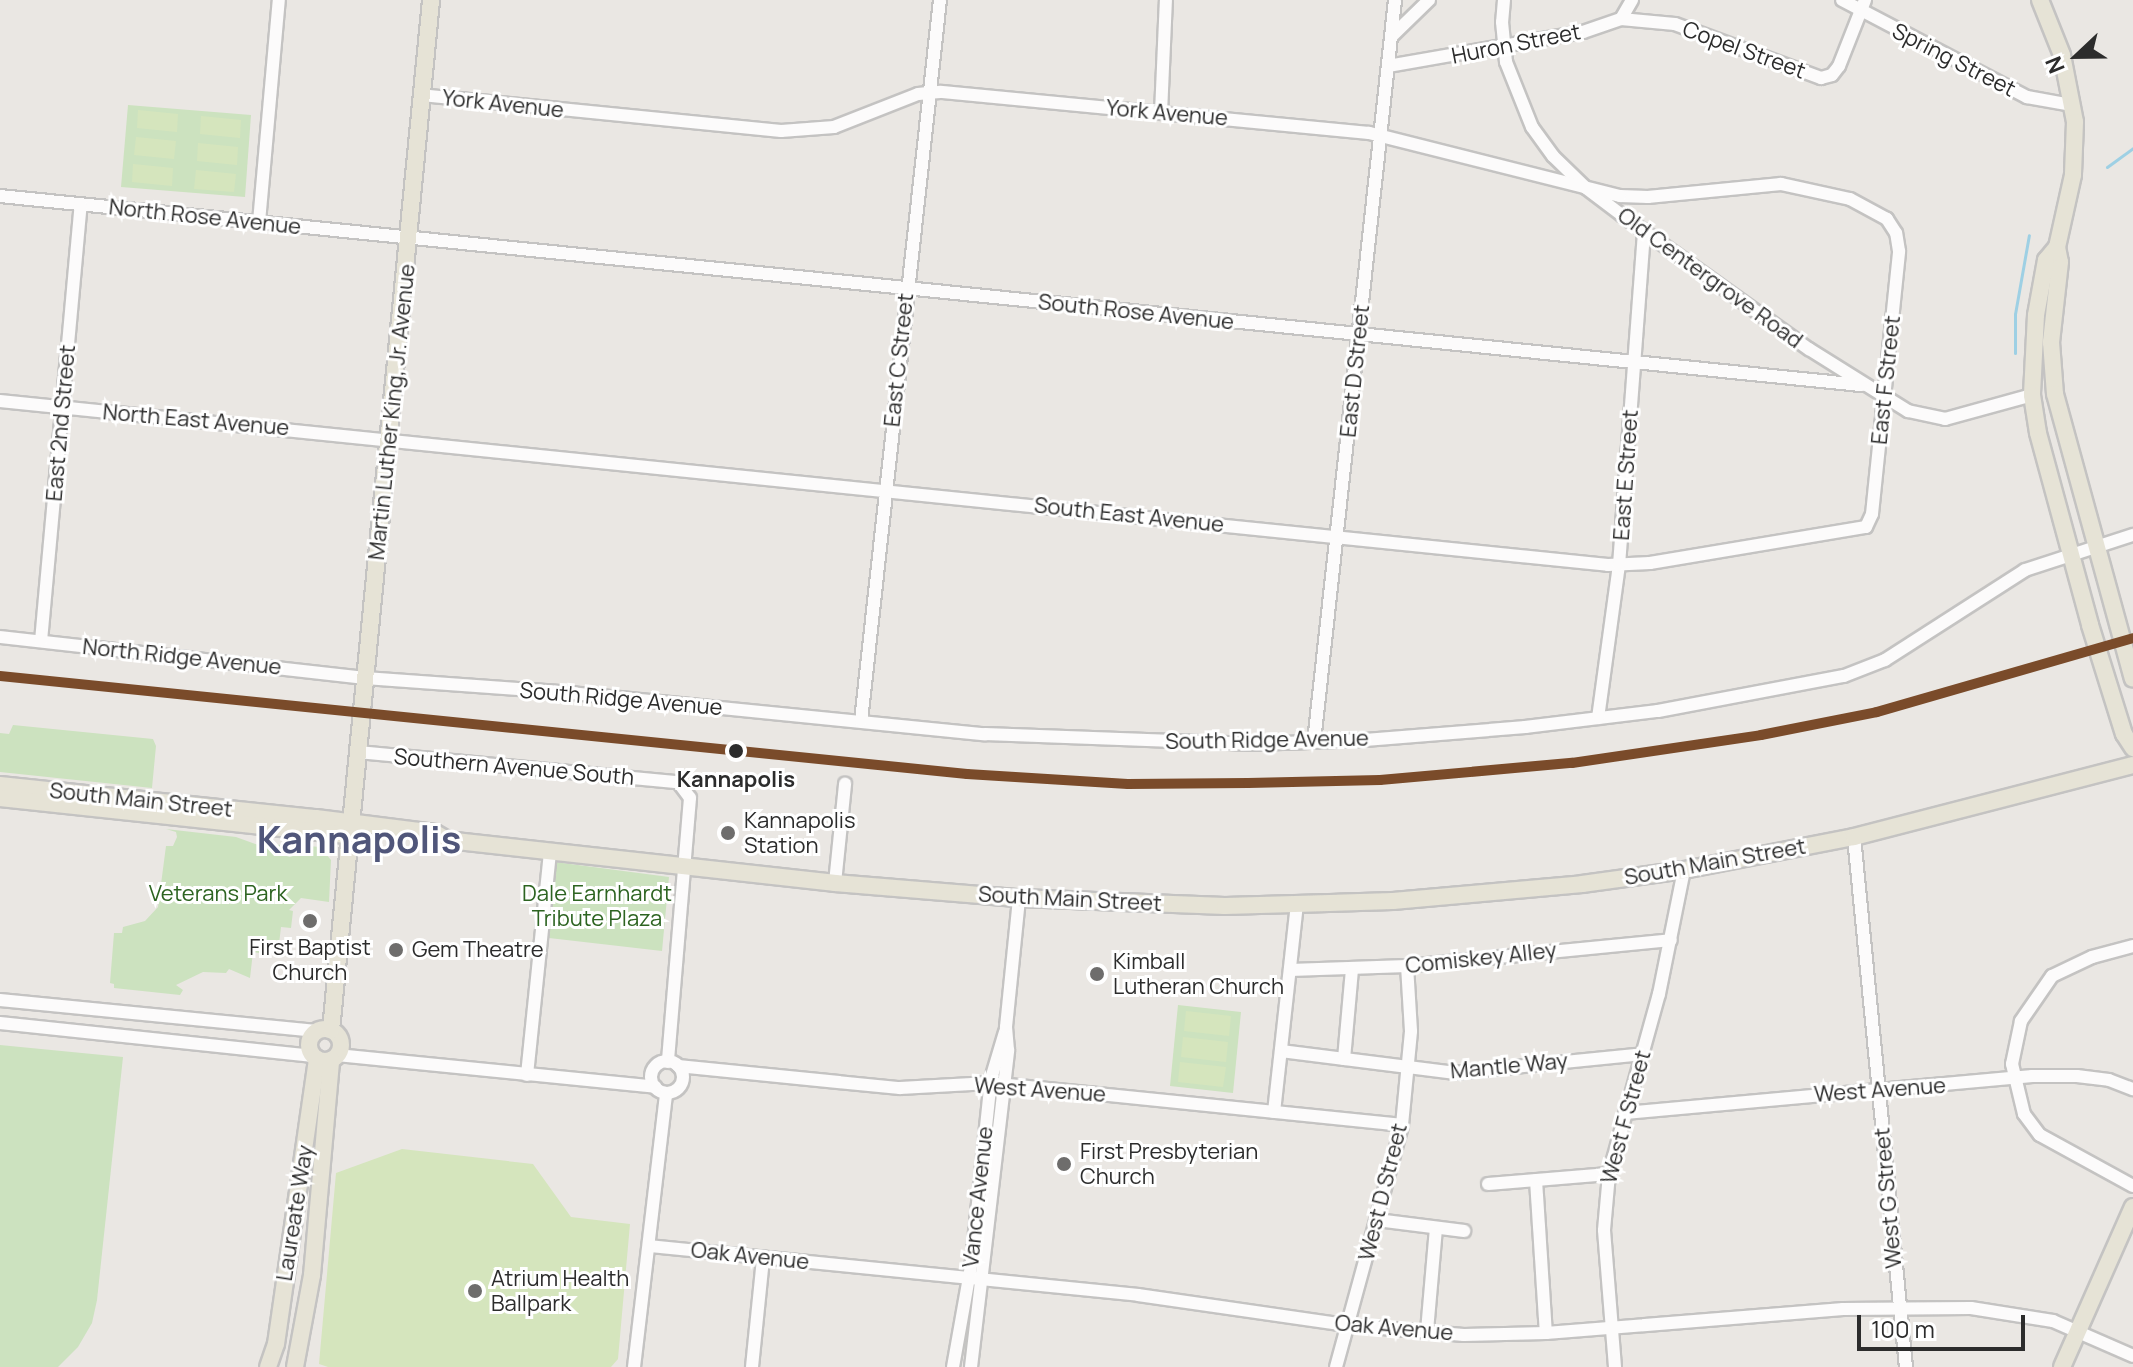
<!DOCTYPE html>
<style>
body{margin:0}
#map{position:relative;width:2133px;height:1367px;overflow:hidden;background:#eae7e3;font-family:Manrope,sans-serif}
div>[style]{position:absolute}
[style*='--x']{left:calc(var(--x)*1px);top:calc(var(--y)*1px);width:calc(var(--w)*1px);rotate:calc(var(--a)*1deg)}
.green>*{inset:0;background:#cce2bf}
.pitch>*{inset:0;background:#d5e5bd}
.stream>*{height:3px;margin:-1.5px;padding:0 1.5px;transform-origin:1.5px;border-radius:1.5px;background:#9ed0e4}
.roads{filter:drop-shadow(2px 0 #c4c3c2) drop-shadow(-2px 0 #c4c3c2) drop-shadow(0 2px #c4c3c2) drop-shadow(0 -2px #c4c3c2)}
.minor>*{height:12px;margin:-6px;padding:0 6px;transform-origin:6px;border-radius:6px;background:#fcfbfb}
.minor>.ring{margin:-6px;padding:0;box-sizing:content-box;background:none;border:12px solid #fcfbfb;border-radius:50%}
.major>*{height:16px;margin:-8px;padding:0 8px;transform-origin:8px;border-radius:8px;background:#e6e3d6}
.major>.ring{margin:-8px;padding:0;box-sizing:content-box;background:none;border:16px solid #e6e3d6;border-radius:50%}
.rail-1>*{height:10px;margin:-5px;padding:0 5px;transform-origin:5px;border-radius:5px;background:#7a4b2a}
.dots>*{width:22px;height:22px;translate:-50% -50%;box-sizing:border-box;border:4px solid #fff;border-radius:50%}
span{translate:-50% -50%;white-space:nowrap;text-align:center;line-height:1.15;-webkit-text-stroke:6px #fff;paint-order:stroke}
.street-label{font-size:22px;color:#2c2c2c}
.stop-label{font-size:22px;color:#2c2c2c;font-weight:700}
.poi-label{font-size:22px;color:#2c2c2c}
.left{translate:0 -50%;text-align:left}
.park-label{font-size:22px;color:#2d6421}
.town-label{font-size:38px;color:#50567a;font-weight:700}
.north{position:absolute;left:2037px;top:16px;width:80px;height:80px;-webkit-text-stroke:6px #fff;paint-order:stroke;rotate:248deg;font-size:22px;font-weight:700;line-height:32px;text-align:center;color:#2c2c2c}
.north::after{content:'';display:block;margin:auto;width:28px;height:36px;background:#2c2c2c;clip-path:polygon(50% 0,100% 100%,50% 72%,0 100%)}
.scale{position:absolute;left:1857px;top:1315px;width:168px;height:36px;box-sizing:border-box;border:4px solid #2c2c2c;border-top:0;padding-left:10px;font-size:24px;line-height:28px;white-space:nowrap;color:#2c2c2c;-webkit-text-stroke:6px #fff;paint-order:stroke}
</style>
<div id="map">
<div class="green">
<i style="clip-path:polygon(128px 105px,251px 115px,245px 197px,121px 187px)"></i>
<i style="clip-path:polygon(13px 725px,153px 739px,156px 746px,152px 788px,0 772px,0 733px,9px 734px)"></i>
<i style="clip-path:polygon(166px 829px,236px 837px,264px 847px,285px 844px,320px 847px,331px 860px,329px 902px,301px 898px,289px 910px,293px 911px,291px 928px,281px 927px,279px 944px,269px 943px,268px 954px,253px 952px,250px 978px,229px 969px,226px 973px,203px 972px,176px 985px,183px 990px,180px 995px,114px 988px,114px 984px,110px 983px,114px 933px,122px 933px,123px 927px,145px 921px,158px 907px,166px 846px,173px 846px,177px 837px,176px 832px)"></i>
<i style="clip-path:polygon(555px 862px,669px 877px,662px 951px,549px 938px)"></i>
<i style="clip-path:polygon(1178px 1005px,1241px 1012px,1233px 1093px,1170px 1086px)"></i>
<i style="clip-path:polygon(0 1045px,123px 1057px,97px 1300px,92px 1323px,78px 1347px,58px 1367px,0 1367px)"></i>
</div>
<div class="pitch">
<i style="clip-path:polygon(138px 110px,178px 114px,177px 132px,137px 128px)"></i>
<i style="clip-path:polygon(201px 116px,241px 120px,240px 138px,200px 134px)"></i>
<i style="clip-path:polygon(136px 137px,176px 141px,174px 159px,134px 155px)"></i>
<i style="clip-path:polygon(198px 143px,238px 147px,237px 165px,197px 161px)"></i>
<i style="clip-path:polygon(133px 164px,173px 168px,172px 186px,132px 182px)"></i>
<i style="clip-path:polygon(196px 170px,236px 174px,234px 192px,194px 189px)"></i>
<i style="clip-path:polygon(1186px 1011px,1231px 1016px,1229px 1036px,1184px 1031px)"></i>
<i style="clip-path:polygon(1183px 1037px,1228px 1042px,1226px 1062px,1181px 1057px)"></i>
<i style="clip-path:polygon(1180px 1062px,1226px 1067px,1223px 1087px,1178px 1082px)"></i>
<i style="clip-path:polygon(402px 1149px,533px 1164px,571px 1217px,630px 1224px,618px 1359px,611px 1367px,328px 1367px,319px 1364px,336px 1173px)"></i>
</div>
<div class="stream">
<i style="--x:2107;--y:167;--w:32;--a:-36"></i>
<i style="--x:2015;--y:353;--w:39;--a:-90"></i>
<i style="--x:2015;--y:314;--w:80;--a:-80"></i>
</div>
<div class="roads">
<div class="minor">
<i style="--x:1504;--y:0;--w:22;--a:95"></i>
<i style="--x:1502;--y:22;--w:40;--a:84.3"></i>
<i style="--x:1506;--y:62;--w:70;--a:68.2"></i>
<i style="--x:1532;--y:127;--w:36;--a:54"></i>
<i style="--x:1553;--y:156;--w:46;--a:44.1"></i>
<i style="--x:1586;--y:188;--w:46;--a:37.1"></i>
<i style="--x:1623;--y:216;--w:229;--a:35.6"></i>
<i style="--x:1809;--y:349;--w:117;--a:32.1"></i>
<i style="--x:1908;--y:411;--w:38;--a:12"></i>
<i style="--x:1945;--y:419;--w:90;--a:-15.4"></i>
<i style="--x:1842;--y:0;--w:209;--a:27.7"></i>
<i style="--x:2027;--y:97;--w:46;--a:10.1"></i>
<i style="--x:1621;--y:19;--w:54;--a:5.3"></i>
<i style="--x:1675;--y:24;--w:156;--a:20.3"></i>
<i style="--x:1821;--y:78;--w:11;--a:-15"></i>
<i style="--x:1832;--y:75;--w:11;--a:-52"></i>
<i style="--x:1839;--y:66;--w:71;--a:-68.5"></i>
<i style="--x:1391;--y:37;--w:53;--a:-44.2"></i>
<i style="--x:1388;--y:66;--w:198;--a:-9.9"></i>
<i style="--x:1583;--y:32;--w:40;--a:-18.9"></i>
<i style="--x:1621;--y:19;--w:22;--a:-60"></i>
<i style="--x:1161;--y:113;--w:113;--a:-87.5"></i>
<i style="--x:0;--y:196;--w:1872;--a:5.8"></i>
<i style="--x:259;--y:222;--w:223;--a:-84.9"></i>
<i style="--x:0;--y:401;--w:1616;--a:5.82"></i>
<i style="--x:1608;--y:565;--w:42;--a:-2.7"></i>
<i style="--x:1650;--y:563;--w:219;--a:-9.5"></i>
<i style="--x:1866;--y:527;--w:14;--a:-65"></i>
<i style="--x:1872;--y:514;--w:264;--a:-84.1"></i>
<i style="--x:1899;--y:251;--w:18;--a:-99"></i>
<i style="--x:1896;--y:233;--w:17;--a:-123"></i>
<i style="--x:1887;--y:219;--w:42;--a:-151.6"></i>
<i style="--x:1850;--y:199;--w:71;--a:-167.7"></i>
<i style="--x:1781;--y:184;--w:134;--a:174.4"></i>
<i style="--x:1648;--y:197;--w:28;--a:-178"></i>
<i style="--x:1620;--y:196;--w:259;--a:-165.9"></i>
<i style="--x:1369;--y:133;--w:431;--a:-174.5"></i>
<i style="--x:940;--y:92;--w:22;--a:175"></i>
<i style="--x:918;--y:94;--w:90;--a:158.6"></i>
<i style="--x:834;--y:127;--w:53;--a:175.7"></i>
<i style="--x:781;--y:131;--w:361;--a:-174.3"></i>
<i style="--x:0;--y:637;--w:366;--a:6.4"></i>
<i style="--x:364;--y:678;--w:197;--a:4.1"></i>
<i style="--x:561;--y:692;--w:426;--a:5.7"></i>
<i style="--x:985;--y:734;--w:270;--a:2.1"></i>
<i style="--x:1255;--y:744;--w:110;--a:-2.1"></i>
<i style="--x:1365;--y:740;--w:161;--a:-4.6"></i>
<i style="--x:1525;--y:727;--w:134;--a:-6.9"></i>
<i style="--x:1658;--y:711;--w:189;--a:-10.7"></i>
<i style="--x:1844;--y:676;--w:44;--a:-21.3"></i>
<i style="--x:1885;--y:660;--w:166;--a:-32.7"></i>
<i style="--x:2025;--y:570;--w:114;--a:-18"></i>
<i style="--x:41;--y:641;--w:438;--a:-84.8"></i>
<i style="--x:1598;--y:718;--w:154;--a:-82.2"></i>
<i style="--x:1619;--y:565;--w:336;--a:-85.7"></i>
<i style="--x:861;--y:721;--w:725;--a:-83.75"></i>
<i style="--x:1314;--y:742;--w:746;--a:-83.77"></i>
<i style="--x:358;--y:752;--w:321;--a:5.4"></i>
<i style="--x:678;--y:782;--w:20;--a:53"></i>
<i style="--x:690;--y:798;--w:265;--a:94.8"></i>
<i style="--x:1854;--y:837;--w:533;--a:84.4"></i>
<i style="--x:835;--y:883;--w:100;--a:-84.2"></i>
<i style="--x:2133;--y:946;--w:42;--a:165"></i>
<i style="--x:2092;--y:957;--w:44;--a:154.6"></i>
<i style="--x:2052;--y:976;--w:55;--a:124.6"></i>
<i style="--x:2021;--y:1021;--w:44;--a:101.8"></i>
<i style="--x:2012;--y:1064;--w:51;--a:76.5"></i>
<i style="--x:2024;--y:1114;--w:26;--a:53"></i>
<i style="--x:2040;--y:1135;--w:106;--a:28.7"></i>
<i style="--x:1290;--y:970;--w:117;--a:-2"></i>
<i style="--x:1407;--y:966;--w:265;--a:-5.6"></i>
<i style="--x:0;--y:1000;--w:318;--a:5.6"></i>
<i style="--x:0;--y:1023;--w:315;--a:6"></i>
<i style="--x:1281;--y:1051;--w:174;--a:7.2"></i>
<i style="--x:1454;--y:1073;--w:190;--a:-5.7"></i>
<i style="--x:337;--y:1055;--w:320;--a:5.7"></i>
<i style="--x:1344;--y:1059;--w:90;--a:-84.9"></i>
<i class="ring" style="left:651px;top:1061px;width:20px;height:20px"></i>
<i style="--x:678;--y:1066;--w:223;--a:5.7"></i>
<i style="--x:900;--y:1088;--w:90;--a:-3.2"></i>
<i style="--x:990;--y:1083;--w:414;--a:5.8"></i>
<i style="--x:527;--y:1075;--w:224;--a:-84.1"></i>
<i style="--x:1274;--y:1112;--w:208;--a:-83.7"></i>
<i style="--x:1625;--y:1113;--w:409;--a:-5.2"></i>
<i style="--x:2032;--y:1076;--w:45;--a:0"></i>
<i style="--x:2077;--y:1076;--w:32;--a:7"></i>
<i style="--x:2109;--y:1080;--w:26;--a:21"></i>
<i style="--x:1536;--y:1180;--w:153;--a:86.3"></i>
<i style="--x:1488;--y:1184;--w:121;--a:-4.7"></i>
<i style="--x:1377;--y:1220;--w:88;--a:7.2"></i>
<i style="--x:649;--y:1246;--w:491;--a:5.7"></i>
<i style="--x:1138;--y:1295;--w:211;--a:8.2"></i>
<i style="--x:1347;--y:1325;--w:117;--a:4.9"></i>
<i style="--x:1464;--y:1335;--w:82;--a:-1.4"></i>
<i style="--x:1546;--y:1333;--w:298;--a:-4.6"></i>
<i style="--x:1843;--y:1309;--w:128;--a:-0.4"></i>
<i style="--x:1971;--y:1308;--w:83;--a:9"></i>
<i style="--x:2053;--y:1321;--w:87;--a:23.6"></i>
<i style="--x:1427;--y:1331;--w:103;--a:-85"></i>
<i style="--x:634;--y:1367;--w:276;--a:-83.3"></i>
<i style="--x:752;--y:1367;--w:110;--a:-84.2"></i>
<i style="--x:953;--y:1367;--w:109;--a:-79.9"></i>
<i style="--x:972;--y:1260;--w:182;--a:-84"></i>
<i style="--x:991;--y:1079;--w:49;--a:-73.4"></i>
<i style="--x:971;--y:1367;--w:319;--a:-83.3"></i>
<i style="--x:1008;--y:1050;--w:23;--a:-95"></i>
<i style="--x:1006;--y:1027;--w:130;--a:-84.2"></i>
<i style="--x:1336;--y:1367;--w:251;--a:-74.7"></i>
<i style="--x:1402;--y:1125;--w:94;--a:-84.5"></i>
<i style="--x:1411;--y:1031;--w:65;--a:-93.5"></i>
<i style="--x:1615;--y:1367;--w:137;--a:-94.6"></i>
<i style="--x:1604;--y:1230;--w:56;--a:-84.9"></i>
<i style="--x:1609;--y:1174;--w:187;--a:-74.5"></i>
<i style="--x:1659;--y:994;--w:126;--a:-78.6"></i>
</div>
<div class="major">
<i style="--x:2040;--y:0;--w:59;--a:68.2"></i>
<i style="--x:2062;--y:55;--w:68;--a:79"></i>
<i style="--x:2075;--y:122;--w:53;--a:92.2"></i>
<i style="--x:2073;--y:175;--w:74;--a:102.5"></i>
<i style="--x:2057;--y:247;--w:15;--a:79"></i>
<i style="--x:2060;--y:262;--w:81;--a:96.4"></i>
<i style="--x:2051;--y:342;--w:52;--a:85.6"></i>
<i style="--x:2055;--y:394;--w:295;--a:74.7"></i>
<i style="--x:2057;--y:247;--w:17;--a:130"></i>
<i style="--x:2046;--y:260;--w:56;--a:100.3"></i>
<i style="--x:2036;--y:315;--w:80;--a:92.9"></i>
<i style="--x:2032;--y:395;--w:38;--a:81"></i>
<i style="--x:2038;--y:433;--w:199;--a:74.8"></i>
<i style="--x:2090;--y:625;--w:114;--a:72.7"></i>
<i style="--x:2124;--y:734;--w:17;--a:57"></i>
<i style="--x:0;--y:785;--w:318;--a:6"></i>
<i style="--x:316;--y:818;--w:120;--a:7.2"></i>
<i style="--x:435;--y:833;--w:14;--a:30"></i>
<i style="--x:447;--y:840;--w:390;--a:6.3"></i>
<i style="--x:835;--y:883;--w:185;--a:4.7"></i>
<i style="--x:1019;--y:898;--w:206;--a:2.2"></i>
<i style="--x:1225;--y:906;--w:168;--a:-1.7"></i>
<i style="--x:1393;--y:901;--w:190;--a:-5.1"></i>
<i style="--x:1582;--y:884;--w:103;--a:-7.8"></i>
<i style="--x:1684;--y:870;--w:173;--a:-11"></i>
<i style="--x:1854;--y:837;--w:288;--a:-14.5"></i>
<i style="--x:0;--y:798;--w:360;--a:6.1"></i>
<i class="ring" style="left:309px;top:1029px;width:16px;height:16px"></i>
<i style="--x:331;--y:1030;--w:1035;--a:-84.45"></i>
<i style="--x:268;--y:1367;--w:24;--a:-71"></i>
<i style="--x:276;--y:1344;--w:288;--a:-81.8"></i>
<i style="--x:295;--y:1367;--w:94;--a:-79.5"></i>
<i style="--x:312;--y:1275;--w:216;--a:-84.9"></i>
<i style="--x:2062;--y:1367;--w:175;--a:-66.1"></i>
</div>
</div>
<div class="rail-1">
<i style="--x:0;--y:676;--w:972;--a:5.79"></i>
<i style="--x:967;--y:774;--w:161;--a:3.6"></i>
<i style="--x:1128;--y:784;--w:120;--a:-0.5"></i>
<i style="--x:1248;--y:783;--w:132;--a:-1.3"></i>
<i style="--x:1380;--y:780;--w:193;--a:-5.1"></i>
<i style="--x:1572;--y:763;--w:191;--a:-8.4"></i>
<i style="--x:1761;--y:735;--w:118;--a:-11.2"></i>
<i style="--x:1877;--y:712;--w:266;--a:-16.1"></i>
</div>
<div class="dots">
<i style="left:736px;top:751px;background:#2c2c2c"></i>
<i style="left:728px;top:833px;background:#6e6d6c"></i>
<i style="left:310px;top:921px;background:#6e6d6c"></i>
<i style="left:396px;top:950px;background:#6e6d6c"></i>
<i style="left:1097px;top:974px;background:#6e6d6c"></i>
<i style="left:1064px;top:1164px;background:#6e6d6c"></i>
<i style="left:475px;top:1291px;background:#6e6d6c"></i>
</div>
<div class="street-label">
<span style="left:1516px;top:44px;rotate:-11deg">Huron Street</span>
<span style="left:1744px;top:50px;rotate:20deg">Copel Street</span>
<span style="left:1954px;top:60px;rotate:27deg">Spring Street</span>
<span style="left:503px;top:104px;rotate:6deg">York Avenue</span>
<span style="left:1167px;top:113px;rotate:5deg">York Avenue</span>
<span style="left:205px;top:217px;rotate:6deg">North Rose Avenue</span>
<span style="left:1710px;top:278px;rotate:36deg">Old Centergrove Road</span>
<span style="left:1136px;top:312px;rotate:6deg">South Rose Avenue</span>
<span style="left:899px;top:360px;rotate:-84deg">East C Street</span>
<span style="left:1355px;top:371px;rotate:-84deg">East D Street</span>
<span style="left:1886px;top:380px;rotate:-84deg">East F Street</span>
<span style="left:392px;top:412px;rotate:-84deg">Martin Luther King, Jr. Avenue</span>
<span style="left:196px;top:420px;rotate:5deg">North East Avenue</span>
<span style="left:61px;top:423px;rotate:-85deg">East 2nd Street</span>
<span style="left:1626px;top:475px;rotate:-86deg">East E Street</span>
<span style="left:1129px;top:515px;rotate:6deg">South East Avenue</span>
<span style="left:182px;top:657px;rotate:6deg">North Ridge Avenue</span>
<span style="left:621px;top:699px;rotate:5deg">South Ridge Avenue</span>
<span style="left:1267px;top:740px;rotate:-1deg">South Ridge Avenue</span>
<span style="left:514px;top:767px;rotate:5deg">Southern Avenue South</span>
<span style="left:141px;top:800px;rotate:6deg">South Main Street</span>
<span style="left:1715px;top:862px;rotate:-10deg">South Main Street</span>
<span style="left:1070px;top:899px;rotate:3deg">South Main Street</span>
<span style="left:1481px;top:958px;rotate:-6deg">Comiskey Alley</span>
<span style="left:1509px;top:1066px;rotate:-5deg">Mantle Way</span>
<span style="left:1040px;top:1090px;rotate:4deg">West Avenue</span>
<span style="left:1880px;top:1090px;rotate:-4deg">West Avenue</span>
<span style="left:1626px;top:1117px;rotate:-75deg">West F Street</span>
<span style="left:1383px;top:1192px;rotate:-76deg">West D Street</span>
<span style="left:978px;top:1197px;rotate:-84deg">Vance Avenue</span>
<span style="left:1888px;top:1198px;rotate:-95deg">West G Street</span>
<span style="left:295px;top:1213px;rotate:-81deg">Laureate Way</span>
<span style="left:750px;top:1256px;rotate:6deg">Oak Avenue</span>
<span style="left:1394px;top:1328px;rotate:5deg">Oak Avenue</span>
</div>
<div class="stop-label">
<span style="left:736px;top:780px">Kannapolis</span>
</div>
<div class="poi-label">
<span class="left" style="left:744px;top:833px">Kannapolis<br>Station</span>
<span style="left:310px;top:960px">First Baptist<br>Church</span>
<span class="left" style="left:412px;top:950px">Gem Theatre</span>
<span class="left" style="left:1113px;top:974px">Kimball<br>Lutheran Church</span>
<span class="left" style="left:1080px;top:1164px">First Presbyterian<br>Church</span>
<span class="left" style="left:491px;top:1291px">Atrium Health<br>Ballpark</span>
</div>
<div class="park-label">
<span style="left:597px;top:906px">Dale Earnhardt<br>Tribute Plaza</span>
<span style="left:218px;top:894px">Veterans Park</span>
</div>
<div class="town-label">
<span style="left:359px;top:839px">Kannapolis</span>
</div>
<div class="north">N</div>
<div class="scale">100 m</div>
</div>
